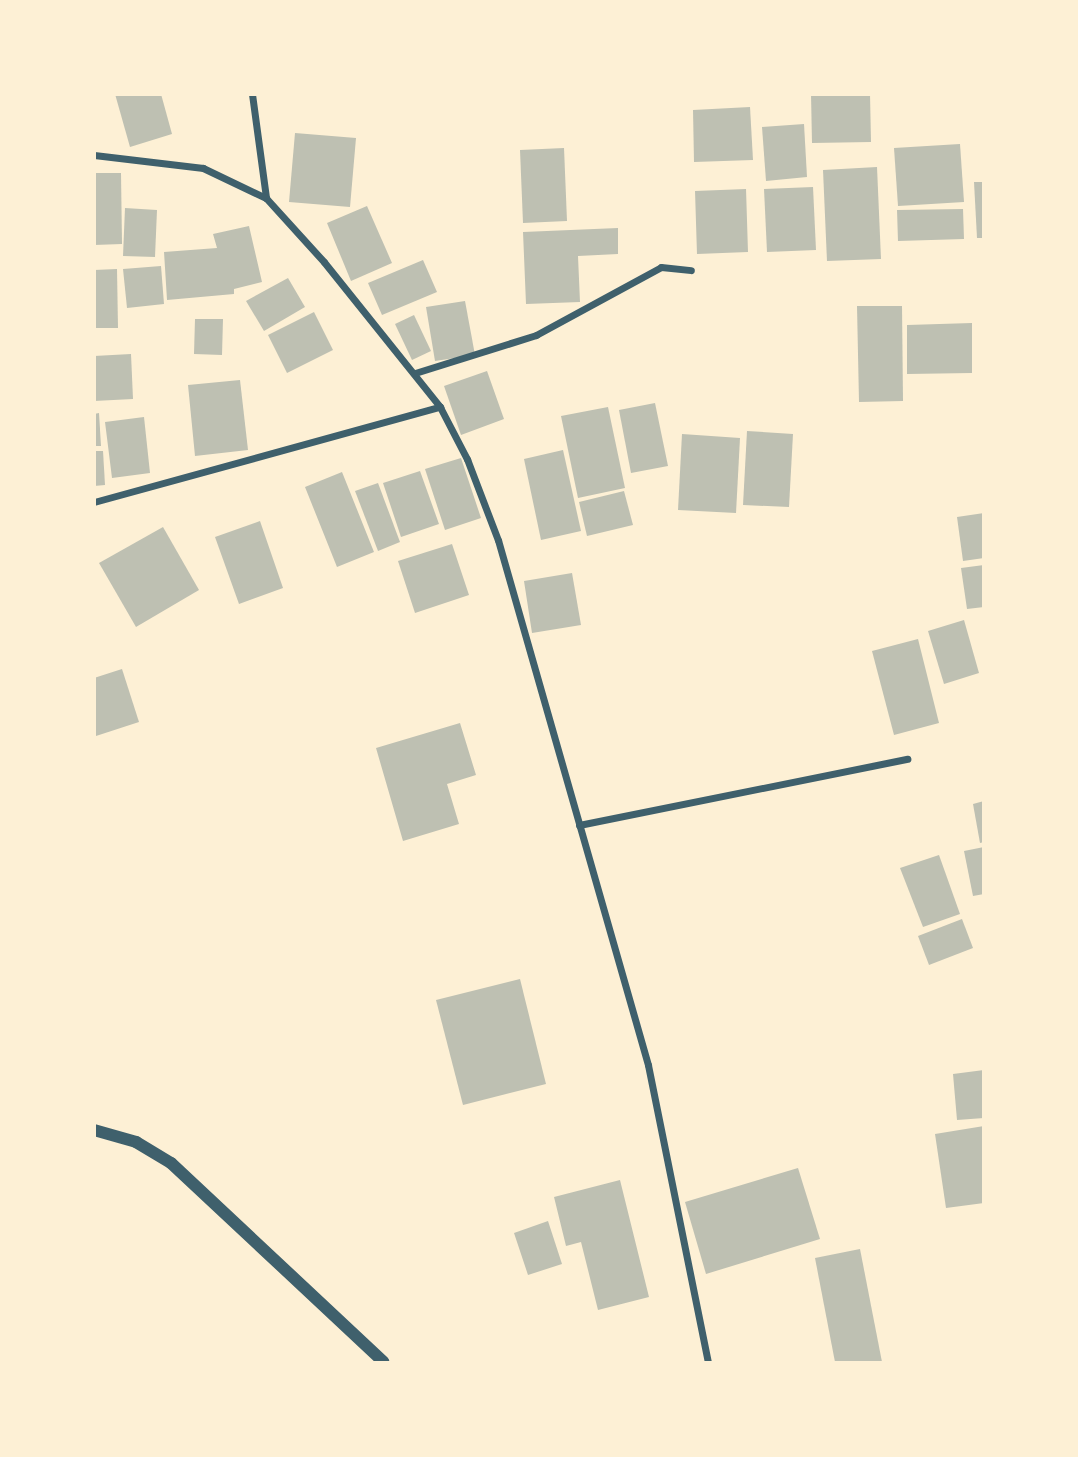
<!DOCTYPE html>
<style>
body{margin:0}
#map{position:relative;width:1078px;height:1457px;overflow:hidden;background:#fdf0d5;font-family:Figtree,sans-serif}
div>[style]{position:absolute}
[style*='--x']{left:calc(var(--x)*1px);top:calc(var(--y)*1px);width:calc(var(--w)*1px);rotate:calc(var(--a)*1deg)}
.building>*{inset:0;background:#bec0b2}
.minor>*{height:7px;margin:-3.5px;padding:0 3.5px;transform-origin:3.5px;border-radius:3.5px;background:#3f606c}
.tertiary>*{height:12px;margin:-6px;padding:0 6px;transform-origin:6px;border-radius:6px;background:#3f606c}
span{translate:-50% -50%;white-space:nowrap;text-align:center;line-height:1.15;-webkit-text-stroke:5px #fdf0d5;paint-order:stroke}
.frame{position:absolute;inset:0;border:96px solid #fdf0d5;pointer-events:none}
</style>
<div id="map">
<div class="building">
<i style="clip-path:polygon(115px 94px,161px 94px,172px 134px,130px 147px)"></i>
<i style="clip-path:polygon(811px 94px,870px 94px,871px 142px,812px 143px)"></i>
<i style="clip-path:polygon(750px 107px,753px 160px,694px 162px,693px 110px)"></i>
<i style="clip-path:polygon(804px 124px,807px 177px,766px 181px,762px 127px)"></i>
<i style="clip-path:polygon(295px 133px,356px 138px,350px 207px,289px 202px)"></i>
<i style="clip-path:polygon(960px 144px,964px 202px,898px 206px,894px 148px)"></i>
<i style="clip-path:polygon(564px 148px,567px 221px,523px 223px,520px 150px)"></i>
<i style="clip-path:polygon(877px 167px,881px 259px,827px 261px,823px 170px)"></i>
<i style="clip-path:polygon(94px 173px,121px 173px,122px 244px,94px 245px)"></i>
<i style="clip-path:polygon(974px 182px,984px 182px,984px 238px,977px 238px)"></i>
<i style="clip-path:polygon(813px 187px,816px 250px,767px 252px,764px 189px)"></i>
<i style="clip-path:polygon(746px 189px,748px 252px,697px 254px,695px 191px)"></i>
<i style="clip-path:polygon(367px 206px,392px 263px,351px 281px,327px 223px)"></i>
<i style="clip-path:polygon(125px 208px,157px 210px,155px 257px,123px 256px)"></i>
<i style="clip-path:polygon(963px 209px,964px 239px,898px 241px,897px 210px)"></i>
<i style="clip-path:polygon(249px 226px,262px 282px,234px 289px,234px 294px,167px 300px,164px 252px,217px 248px,213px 234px)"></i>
<i style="clip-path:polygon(618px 228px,618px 254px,578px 256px,580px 302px,526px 304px,523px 232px)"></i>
<i style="clip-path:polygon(423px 260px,437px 292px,382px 315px,368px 283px)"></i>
<i style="clip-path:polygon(161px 266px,164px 304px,127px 308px,123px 269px)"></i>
<i style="clip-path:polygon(117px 269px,118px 328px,94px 328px,94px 270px)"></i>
<i style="clip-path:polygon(288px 278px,305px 307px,264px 331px,246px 301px)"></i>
<i style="clip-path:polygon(465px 301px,475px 355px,435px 361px,426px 307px)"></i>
<i style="clip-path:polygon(857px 306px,902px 306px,903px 401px,859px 402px)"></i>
<i style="clip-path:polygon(314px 312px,333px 350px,287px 373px,268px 335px)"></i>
<i style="clip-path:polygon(414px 315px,431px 351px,412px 360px,395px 324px)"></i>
<i style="clip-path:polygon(195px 319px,223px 319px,222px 355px,194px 354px)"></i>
<i style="clip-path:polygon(972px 323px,972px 373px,907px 374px,907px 325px)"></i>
<i style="clip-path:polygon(131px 354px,133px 399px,94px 401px,94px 356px)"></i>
<i style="clip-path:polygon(487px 371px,504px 419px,461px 435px,444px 386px)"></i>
<i style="clip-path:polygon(240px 380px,248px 450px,195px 456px,188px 385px)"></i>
<i style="clip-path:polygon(655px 403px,668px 466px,631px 473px,619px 410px)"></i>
<i style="clip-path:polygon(608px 407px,625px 488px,578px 498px,561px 416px)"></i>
<i style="clip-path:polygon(99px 413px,101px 446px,94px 446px,94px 414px)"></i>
<i style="clip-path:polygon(144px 417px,150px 473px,112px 478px,105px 422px)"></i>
<i style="clip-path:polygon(747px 431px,793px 434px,789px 507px,743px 505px)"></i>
<i style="clip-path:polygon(682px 434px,740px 438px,736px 513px,678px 510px)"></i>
<i style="clip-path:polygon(563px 450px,581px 531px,541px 540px,524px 459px)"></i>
<i style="clip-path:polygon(94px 451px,103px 451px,105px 485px,94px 486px)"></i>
<i style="clip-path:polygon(461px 458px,481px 518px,445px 530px,425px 469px)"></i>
<i style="clip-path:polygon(420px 471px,439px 524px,401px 537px,383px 483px)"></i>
<i style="clip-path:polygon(342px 472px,374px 552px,337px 567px,305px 487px)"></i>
<i style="clip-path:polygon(378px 483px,400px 542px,378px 551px,355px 491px)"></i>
<i style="clip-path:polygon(624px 491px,633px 525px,587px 536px,579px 502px)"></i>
<i style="clip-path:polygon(984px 513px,984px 558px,963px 561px,957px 517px)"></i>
<i style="clip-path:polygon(260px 521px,283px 588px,239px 604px,215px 537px)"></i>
<i style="clip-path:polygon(163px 527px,199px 590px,136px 627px,99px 563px)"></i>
<i style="clip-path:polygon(452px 544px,469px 595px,415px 613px,398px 561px)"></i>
<i style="clip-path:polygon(984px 565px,984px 607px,967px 609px,961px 568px)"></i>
<i style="clip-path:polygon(572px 573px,581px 625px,532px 633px,524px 581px)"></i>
<i style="clip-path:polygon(964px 620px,979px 673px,944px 684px,928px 631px)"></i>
<i style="clip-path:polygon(918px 639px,939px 723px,894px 735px,872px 651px)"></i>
<i style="clip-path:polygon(122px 669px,139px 722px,96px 736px,94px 678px)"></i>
<i style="clip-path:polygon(460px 723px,476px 775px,447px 784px,459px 824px,403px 841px,376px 748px)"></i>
<i style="clip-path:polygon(984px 801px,984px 842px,980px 843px,973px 804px)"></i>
<i style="clip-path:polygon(984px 847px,984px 894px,973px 896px,964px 851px)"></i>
<i style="clip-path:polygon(939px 855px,960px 914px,923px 927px,900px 868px)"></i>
<i style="clip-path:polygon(962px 919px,973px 948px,929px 965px,918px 936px)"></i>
<i style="clip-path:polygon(520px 979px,546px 1084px,463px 1105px,436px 1000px)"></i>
<i style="clip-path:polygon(984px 1070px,984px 1118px,957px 1120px,953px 1074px)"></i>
<i style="clip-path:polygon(984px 1126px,984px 1203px,946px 1208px,935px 1134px)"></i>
<i style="clip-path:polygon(798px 1168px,820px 1239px,706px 1274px,685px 1202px)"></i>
<i style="clip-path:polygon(620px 1180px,649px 1297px,598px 1310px,581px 1242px,566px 1246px,554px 1197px)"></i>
<i style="clip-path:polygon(548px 1221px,562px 1264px,528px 1275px,514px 1233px)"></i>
<i style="clip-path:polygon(860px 1249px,882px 1362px,835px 1362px,815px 1258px)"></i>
</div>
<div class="minor">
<i style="--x:252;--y:94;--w:105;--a:82.3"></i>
<i style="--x:266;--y:198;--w:86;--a:47.8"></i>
<i style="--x:324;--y:262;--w:186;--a:51.3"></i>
<i style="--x:440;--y:407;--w:59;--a:62.6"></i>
<i style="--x:467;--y:459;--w:87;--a:69.1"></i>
<i style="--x:498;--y:540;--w:546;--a:74.05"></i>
<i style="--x:648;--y:1065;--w:303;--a:78.6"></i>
<i style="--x:94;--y:155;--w:110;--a:6.8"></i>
<i style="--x:203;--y:168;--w:70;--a:25.5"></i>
<i style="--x:415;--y:373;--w:127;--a:-17.4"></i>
<i style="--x:536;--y:335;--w:142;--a:-28.5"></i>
<i style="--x:661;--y:267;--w:30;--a:6"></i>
<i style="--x:94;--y:502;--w:359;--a:-15.4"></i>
<i style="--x:579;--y:825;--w:335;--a:-11.4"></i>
</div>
<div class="tertiary">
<i style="--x:94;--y:1130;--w:44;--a:15.9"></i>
<i style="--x:136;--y:1142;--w:41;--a:31"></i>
<i style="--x:171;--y:1163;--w:291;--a:43.1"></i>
</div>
<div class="frame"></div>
</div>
